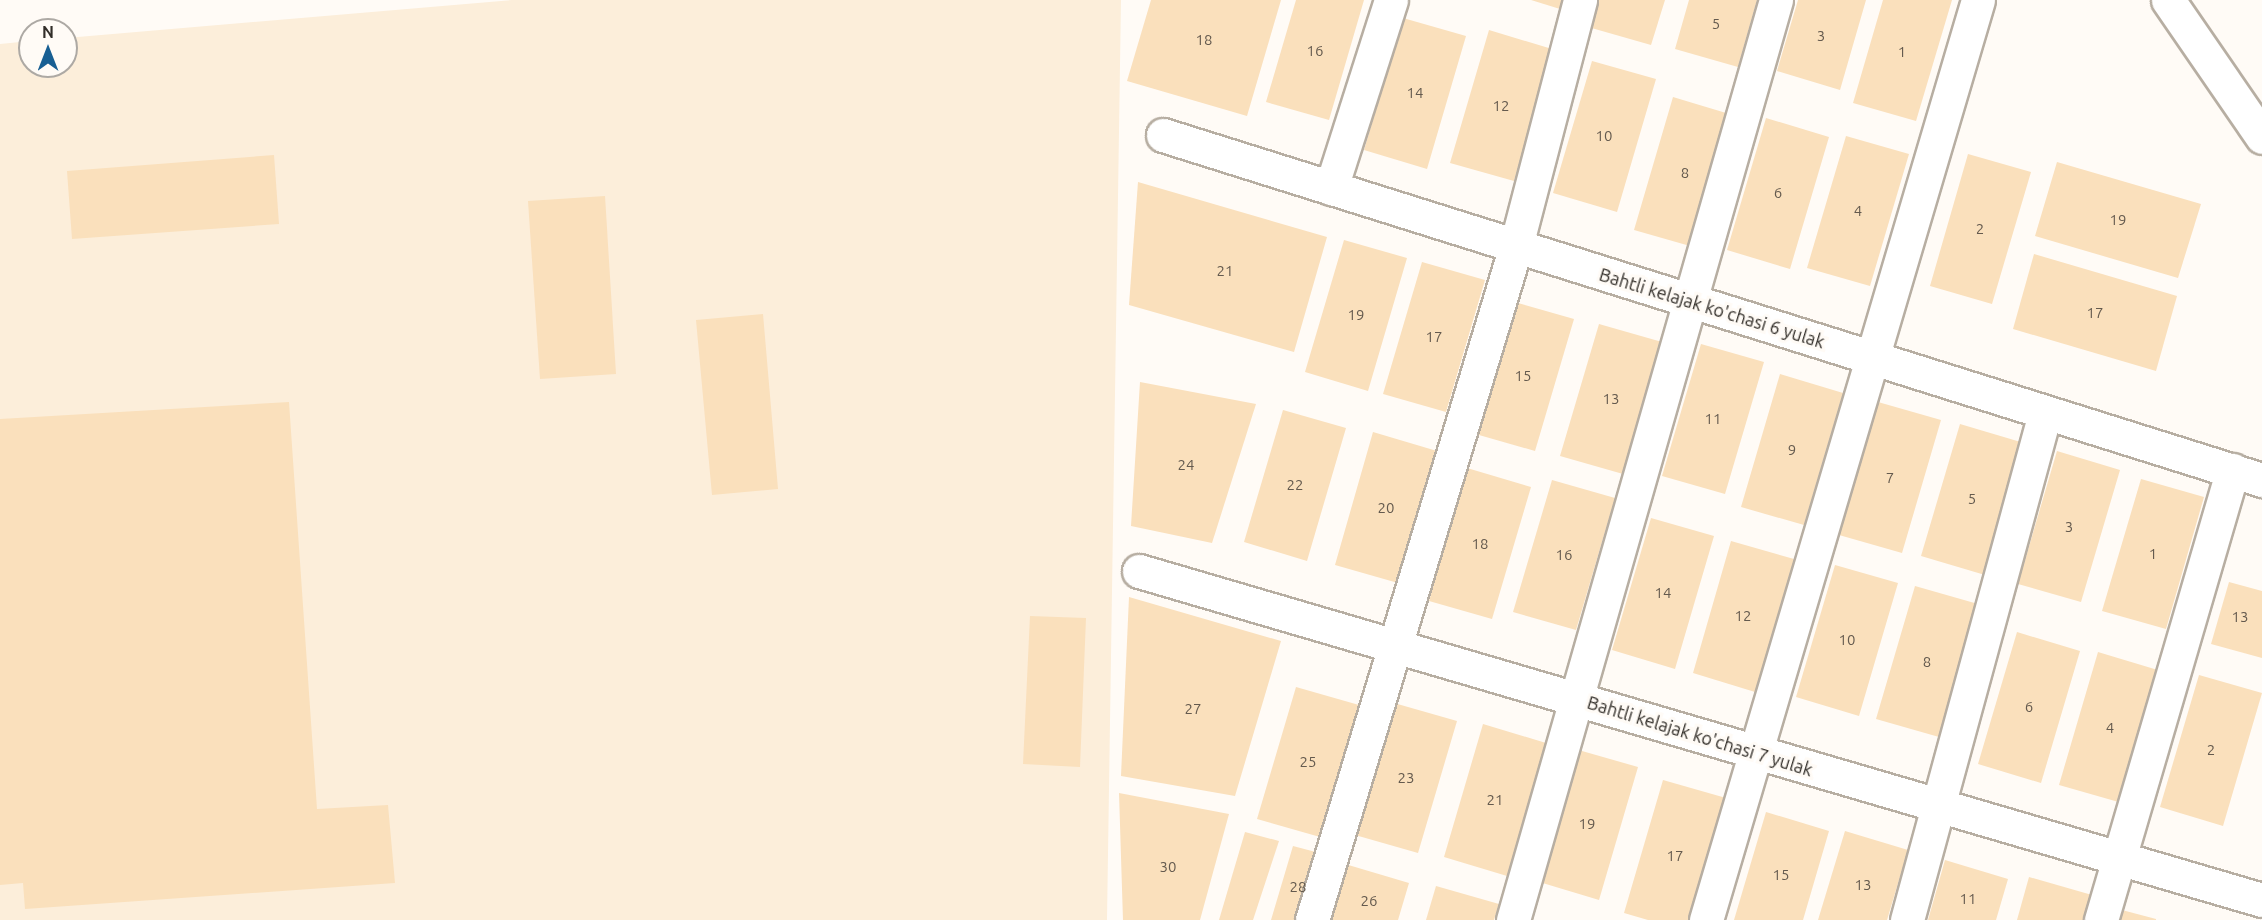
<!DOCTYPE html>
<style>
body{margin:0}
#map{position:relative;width:2262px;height:920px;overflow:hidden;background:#fffbf6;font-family:Ubuntu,sans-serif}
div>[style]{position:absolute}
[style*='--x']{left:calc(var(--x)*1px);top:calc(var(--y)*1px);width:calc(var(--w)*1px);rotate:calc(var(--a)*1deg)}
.built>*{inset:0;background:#fceeda}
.building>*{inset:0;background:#fae0bc}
.roads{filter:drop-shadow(2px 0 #b7aea2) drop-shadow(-2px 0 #b7aea2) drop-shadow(0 2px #b7aea2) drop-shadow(0 -2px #b7aea2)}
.minor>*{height:33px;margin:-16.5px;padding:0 16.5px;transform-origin:16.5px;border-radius:16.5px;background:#fff}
span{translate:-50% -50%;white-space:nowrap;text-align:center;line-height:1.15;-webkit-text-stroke:6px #fffbf6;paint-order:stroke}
.number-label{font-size:15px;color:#645a4e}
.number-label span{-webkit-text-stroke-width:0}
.street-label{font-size:18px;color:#322e29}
.north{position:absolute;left:18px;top:18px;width:60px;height:60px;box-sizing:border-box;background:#fffbf6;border:2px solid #ada9a4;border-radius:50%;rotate:0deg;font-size:16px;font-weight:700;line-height:24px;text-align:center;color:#322e29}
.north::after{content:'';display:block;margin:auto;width:21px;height:27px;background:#185f93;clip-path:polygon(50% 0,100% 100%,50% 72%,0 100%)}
</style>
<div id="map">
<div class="built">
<i style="clip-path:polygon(512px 0,1121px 0,1107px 920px,0 920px,0 44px,30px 41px,30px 66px,66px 66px,66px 38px)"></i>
</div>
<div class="building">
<i style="clip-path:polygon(1151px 0,1281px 0,1247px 116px,1127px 81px)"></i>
<i style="clip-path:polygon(1296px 0,1364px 0,1329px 120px,1266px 102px)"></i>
<i style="clip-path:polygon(1531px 0,1562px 0,1560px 9px)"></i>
<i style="clip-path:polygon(1596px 0,1665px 0,1651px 45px,1588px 27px)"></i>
<i style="clip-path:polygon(1689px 0,1757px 0,1738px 67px,1675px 49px)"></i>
<i style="clip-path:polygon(1798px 0,1866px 0,1840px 90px,1777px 71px)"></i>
<i style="clip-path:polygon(1883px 0,1952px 0,1916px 121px,1853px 103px)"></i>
<i style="clip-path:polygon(1403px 18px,1466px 36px,1427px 169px,1364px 150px)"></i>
<i style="clip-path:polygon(1489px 30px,1552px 49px,1514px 181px,1450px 163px)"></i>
<i style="clip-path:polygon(1592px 61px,1656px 79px,1617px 212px,1553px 193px)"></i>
<i style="clip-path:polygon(1673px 97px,1736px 116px,1697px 248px,1634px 230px)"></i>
<i style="clip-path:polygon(1766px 118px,1829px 137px,1790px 269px,1727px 250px)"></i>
<i style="clip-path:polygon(1846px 136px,1909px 154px,1870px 286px,1807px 268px)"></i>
<i style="clip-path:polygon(1968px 154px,2031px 172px,1992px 304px,1930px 286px)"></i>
<i style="clip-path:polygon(274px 155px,279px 224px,72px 239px,67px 171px)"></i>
<i style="clip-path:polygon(2057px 162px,2201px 204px,2178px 278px,2035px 236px)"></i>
<i style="clip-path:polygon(1138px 182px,1327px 237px,1294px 352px,1129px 305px)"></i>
<i style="clip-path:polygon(605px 196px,616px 374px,540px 379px,528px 201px)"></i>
<i style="clip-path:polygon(1344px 240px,1407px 258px,1368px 391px,1305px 372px)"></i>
<i style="clip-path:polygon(2034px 254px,2177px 296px,2156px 371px,2013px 329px)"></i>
<i style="clip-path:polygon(1422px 262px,1485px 280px,1446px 412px,1383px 394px)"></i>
<i style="clip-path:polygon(1511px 301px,1574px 319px,1535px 451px,1472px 433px)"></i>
<i style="clip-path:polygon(763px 314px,778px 489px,712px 495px,696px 320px)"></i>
<i style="clip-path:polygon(1599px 324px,1662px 342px,1623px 474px,1560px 456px)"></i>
<i style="clip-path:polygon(1701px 344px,1764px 362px,1725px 494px,1662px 476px)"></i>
<i style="clip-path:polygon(1780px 374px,1843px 393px,1804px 525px,1741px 507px)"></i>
<i style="clip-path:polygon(1140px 382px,1256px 404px,1212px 543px,1131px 526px)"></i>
<i style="clip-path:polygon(289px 402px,317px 809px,388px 805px,395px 883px,25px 909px,23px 883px,0 885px,0 419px)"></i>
<i style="clip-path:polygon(1878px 402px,1941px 420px,1902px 553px,1839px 535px)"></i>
<i style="clip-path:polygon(1283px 410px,1346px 428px,1307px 561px,1244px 542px)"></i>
<i style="clip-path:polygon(1960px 424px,2024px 443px,1985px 575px,1921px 556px)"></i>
<i style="clip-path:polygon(1373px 432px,1437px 451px,1398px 583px,1335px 565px)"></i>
<i style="clip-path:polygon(2057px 451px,2120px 470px,2081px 602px,2018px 584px)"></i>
<i style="clip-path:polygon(1467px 468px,1531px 487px,1492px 619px,1429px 601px)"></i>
<i style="clip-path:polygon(2141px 479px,2204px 497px,2166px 629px,2102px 611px)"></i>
<i style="clip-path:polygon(1552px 480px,1615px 498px,1576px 630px,1513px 612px)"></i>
<i style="clip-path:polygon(1651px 518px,1714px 536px,1675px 669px,1612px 650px)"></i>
<i style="clip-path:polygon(1731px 541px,1794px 559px,1755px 692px,1693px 673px)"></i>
<i style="clip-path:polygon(1835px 565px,1898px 583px,1859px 716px,1796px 697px)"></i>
<i style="clip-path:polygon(2229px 582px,2262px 591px,2262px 658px,2211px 644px)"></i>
<i style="clip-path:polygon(1915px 586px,1978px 604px,1939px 737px,1876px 719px)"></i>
<i style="clip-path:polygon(1129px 597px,1281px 641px,1235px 796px,1121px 776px)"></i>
<i style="clip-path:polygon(1030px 616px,1086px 618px,1080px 767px,1023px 764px)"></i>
<i style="clip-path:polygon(2017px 632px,2080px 651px,2041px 783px,1978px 764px)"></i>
<i style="clip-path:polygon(2098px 652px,2161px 671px,2122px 803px,2059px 785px)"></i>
<i style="clip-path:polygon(2199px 675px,2262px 693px,2223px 826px,2160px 807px)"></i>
<i style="clip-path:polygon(1296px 687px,1359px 705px,1320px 837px,1257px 819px)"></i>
<i style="clip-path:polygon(1394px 703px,1457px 721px,1418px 853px,1355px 835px)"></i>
<i style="clip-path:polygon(1483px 724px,1546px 743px,1507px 876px,1444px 857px)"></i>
<i style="clip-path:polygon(1575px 749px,1638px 767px,1599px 900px,1536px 881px)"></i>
<i style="clip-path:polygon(1663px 780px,1726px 798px,1690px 920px,1648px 920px,1624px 913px)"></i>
<i style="clip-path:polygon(1119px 793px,1229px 814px,1200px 920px,1123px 920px)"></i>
<i style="clip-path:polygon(1766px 812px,1829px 831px,1803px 920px,1734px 920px)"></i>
<i style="clip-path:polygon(1845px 831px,1908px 850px,1887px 920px,1818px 920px)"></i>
<i style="clip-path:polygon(1245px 832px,1279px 841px,1253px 920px,1219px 920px)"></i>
<i style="clip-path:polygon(1293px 846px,1327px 855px,1305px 920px,1271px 920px)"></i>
<i style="clip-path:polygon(1945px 860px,2008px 879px,1996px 920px,1928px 920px)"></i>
<i style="clip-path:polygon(1345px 864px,1409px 883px,1398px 920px,1329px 920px)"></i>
<i style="clip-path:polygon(2029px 877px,2092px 895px,2085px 920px,2017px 920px)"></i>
<i style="clip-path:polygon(1436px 886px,1499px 904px,1494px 920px,1426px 920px)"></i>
<i style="clip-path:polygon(2122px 910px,2156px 919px,2156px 920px,2119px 920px)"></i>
</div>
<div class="roads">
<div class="minor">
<i style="--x:2168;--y:0;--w:166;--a:55.5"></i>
<i style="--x:1163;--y:135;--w:1152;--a:17.43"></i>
<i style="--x:1331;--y:188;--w:197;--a:-72.3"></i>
<i style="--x:1139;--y:571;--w:1170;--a:16.33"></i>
<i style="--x:1312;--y:920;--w:704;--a:-73.16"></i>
<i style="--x:1516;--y:246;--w:254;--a:-75.4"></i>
<i style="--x:1513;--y:920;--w:957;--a:-74.05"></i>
<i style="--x:1706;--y:920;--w:959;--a:-73.53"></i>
<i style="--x:1907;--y:920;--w:525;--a:-74.77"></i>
<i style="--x:2101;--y:920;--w:469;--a:-73.7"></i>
</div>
</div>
<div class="number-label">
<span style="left:1716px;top:24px">5</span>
<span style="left:1821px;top:36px">3</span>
<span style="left:1204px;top:40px">18</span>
<span style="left:1315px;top:51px">16</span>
<span style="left:1902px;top:52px">1</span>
<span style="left:1415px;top:93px">14</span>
<span style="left:1501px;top:106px">12</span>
<span style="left:1604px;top:136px">10</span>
<span style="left:1685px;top:173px">8</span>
<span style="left:1778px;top:193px">6</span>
<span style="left:1858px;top:211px">4</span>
<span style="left:2118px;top:220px">19</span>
<span style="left:1980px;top:229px">2</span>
<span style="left:1225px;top:271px">21</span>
<span style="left:2095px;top:313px">17</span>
<span style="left:1356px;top:315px">19</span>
<span style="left:1434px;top:337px">17</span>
<span style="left:1523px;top:376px">15</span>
<span style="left:1611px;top:399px">13</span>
<span style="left:1713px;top:419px">11</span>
<span style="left:1792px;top:450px">9</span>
<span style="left:1186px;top:465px">24</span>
<span style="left:1890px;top:478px">7</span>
<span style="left:1295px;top:485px">22</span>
<span style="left:1972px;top:499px">5</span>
<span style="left:1386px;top:508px">20</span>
<span style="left:2069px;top:527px">3</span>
<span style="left:1480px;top:544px">18</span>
<span style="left:2153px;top:554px">1</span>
<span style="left:1564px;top:555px">16</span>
<span style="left:1663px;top:593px">14</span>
<span style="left:1743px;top:616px">12</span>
<span style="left:2240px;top:617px">13</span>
<span style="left:1847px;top:640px">10</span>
<span style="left:1927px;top:662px">8</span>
<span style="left:2029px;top:707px">6</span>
<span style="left:1193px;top:709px">27</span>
<span style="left:2110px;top:728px">4</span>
<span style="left:2211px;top:750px">2</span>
<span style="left:1308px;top:762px">25</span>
<span style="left:1406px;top:778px">23</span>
<span style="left:1495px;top:800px">21</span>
<span style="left:1587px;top:824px">19</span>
<span style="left:1675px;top:856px">17</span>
<span style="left:1168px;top:867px">30</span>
<span style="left:1781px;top:875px">15</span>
<span style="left:1863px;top:885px">13</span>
<span style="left:1298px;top:887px">28</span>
<span style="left:1968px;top:899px">11</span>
<span style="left:1369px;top:901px">26</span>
</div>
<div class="street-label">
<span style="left:1712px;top:308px;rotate:17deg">Bahtli kelajak ko'chasi 6 yulak</span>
<span style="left:1700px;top:736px;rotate:17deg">Bahtli kelajak ko'chasi 7 yulak</span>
</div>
<div class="north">N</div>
</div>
